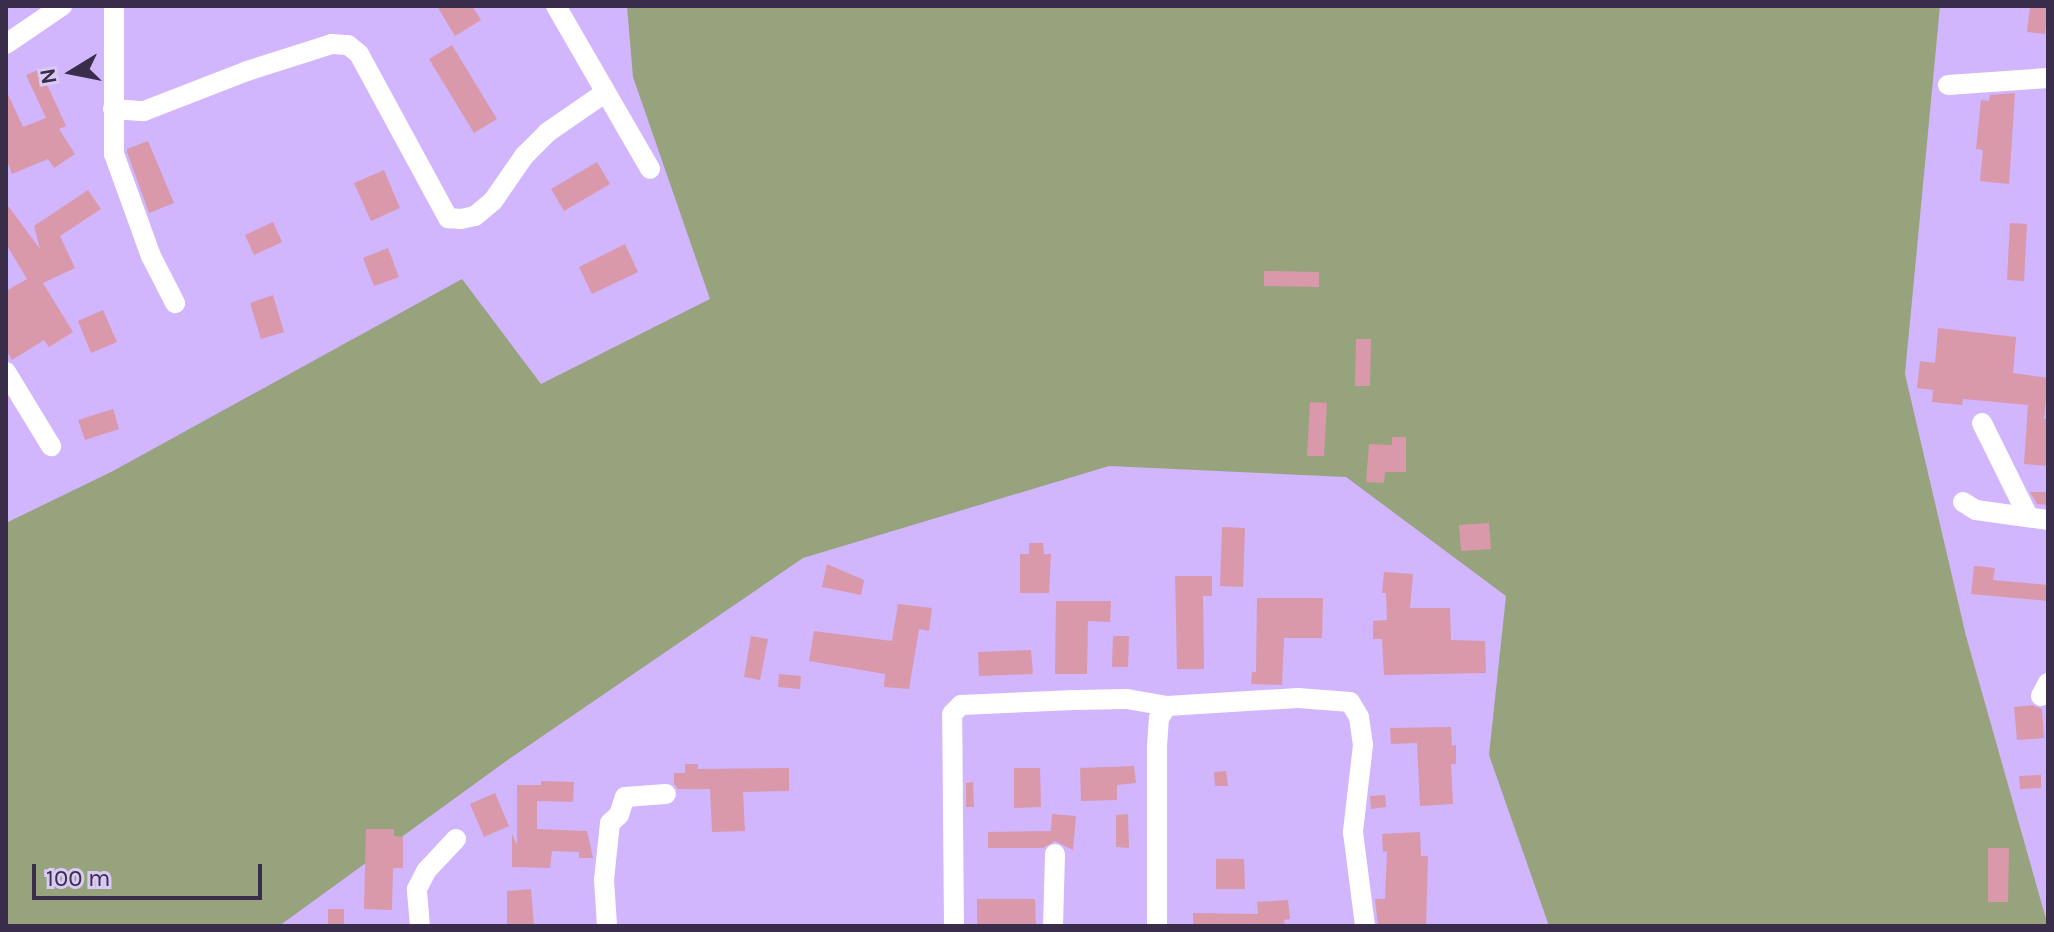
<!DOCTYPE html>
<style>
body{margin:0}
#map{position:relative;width:2054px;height:932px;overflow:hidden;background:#d1b5fd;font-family:Karla,sans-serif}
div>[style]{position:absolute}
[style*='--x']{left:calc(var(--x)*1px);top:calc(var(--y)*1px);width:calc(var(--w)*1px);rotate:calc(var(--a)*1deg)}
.green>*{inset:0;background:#97a37c}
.building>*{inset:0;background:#da99aa}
.minor>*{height:20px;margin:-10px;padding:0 10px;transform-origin:10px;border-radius:10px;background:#fff}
span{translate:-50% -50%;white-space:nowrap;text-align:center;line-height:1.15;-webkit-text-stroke:8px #d9c9f5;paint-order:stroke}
.frame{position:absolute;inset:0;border:8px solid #392d4a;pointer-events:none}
.north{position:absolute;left:32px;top:32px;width:80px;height:80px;-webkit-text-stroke:6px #d9c9f5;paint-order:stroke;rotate:260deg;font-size:22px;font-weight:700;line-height:32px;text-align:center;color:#392d4a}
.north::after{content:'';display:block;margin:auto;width:28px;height:36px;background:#392d4a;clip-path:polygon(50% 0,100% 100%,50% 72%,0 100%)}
.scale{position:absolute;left:32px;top:864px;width:230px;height:36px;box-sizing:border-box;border:4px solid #392d4a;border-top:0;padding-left:10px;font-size:24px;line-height:28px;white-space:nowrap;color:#392d4a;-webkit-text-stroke:6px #d9c9f5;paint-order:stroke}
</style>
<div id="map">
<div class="green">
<i style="clip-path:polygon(627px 6px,1940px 6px,1905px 374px,1966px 636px,2048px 926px,1549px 926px,1489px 755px,1506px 596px,1346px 477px,1109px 466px,803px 558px,509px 759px,279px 926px,6px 926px,6px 523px,113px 471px,462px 279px,541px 384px,710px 299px,633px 77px)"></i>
</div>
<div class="building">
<i style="clip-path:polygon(437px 6px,472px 6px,481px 20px,455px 36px)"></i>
<i style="clip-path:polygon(2030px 6px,2048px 6px,2045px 34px,2027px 32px)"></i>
<i style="clip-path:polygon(452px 45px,497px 119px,474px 133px,429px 59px)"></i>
<i style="clip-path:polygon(40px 69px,66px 126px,59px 129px,75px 154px,54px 168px,48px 159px,12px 174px,6px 158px,6px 90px,23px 127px,46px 118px,26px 75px)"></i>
<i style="clip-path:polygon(2015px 93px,2009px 184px,1980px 181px,1983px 150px,1976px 149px,1981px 100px,1989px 101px,1990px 95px)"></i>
<i style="clip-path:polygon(148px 141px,174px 203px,149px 213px,127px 152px,127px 149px)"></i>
<i style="clip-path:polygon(597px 162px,610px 184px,564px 211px,551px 189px)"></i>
<i style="clip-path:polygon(384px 170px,400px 208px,371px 221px,354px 183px)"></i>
<i style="clip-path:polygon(88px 190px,101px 209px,60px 236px,75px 268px,43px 283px,73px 332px,49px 347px,44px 340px,12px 360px,6px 350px,6px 291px,27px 279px,6px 244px,6px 203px,40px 249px,34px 226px)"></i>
<i style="clip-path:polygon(273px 222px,282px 242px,254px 255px,245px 235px)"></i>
<i style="clip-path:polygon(2010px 223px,2027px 224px,2024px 281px,2007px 280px)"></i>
<i style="clip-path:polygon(625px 244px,638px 272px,592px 294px,579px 267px)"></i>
<i style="clip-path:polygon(388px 248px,399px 277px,374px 286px,363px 258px)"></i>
<i style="clip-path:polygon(1264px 271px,1319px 272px,1319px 287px,1264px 286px)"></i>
<i style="clip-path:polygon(273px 295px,284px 332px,261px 339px,250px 303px)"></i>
<i style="clip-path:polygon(103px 310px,117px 342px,91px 353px,78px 321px)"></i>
<i style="clip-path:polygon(1938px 328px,2016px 337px,2013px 373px,2048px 378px,2044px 419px,2048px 419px,2048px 466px,2024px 464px,2028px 405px,1963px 399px,1962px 405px,1932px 402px,1933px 390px,1917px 388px,1920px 361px,1935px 363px)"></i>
<i style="clip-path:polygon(1356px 339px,1371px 339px,1370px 386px,1355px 386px)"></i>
<i style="clip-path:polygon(1310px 402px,1327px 403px,1324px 456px,1307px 456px)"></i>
<i style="clip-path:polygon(113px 409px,119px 429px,85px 440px,78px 420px)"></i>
<i style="clip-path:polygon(1392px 437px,1406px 437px,1406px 472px,1385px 472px,1384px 483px,1366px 482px,1369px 444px,1392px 445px)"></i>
<i style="clip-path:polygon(2030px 492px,2047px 492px,2047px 505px,2037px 504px)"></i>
<i style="clip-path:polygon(1489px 523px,1491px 549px,1461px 551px,1459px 525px)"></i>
<i style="clip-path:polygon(1222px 527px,1245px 528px,1243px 587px,1220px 586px)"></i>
<i style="clip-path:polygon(1029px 543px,1043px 543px,1044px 554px,1051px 554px,1049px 593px,1020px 593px,1020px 554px,1029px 554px)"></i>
<i style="clip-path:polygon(827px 564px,864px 580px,861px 595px,822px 587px)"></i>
<i style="clip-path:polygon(1974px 566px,1995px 568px,1993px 580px,2048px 585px,2048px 601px,1971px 594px)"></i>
<i style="clip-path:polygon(1384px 572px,1413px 574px,1410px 608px,1450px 608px,1451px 640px,1485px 641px,1486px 673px,1384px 675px,1382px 639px,1373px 639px,1373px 621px,1387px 620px,1386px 593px,1382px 593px)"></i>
<i style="clip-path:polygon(1175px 576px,1212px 576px,1212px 596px,1203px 596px,1204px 669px,1177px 669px)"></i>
<i style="clip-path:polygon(1257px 598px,1323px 598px,1322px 638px,1284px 638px,1282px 685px,1251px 684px,1252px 672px,1256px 672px)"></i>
<i style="clip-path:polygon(1056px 601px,1111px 601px,1110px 622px,1088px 621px,1087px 674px,1055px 674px)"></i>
<i style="clip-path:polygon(898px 604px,932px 608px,929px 631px,919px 629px,909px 689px,884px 687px,885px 674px,809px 661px,814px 631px,892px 641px)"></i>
<i style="clip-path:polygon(751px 636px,768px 639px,760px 680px,744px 677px)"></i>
<i style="clip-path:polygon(1113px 636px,1129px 636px,1128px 667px,1112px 667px)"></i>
<i style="clip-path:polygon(1031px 650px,1033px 674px,979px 676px,978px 652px)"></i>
<i style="clip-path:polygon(779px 674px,801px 676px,800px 689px,778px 687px)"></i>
<i style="clip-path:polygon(2032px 705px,2042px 709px,2044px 738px,2017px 740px,2014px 707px)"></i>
<i style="clip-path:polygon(1451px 727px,1452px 746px,1456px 745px,1456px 764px,1451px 764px,1453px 804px,1420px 806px,1417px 743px,1391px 744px,1390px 728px)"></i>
<i style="clip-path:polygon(685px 764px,698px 764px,698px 769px,789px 768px,789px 791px,743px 792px,745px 831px,712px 832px,710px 789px,678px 789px,674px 784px,674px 773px,685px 773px)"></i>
<i style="clip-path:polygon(1134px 766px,1136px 783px,1117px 785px,1117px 800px,1081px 801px,1080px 768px)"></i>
<i style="clip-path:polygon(1014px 768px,1040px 768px,1041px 807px,1014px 808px)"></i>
<i style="clip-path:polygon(1226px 771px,1228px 786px,1215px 786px,1214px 772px)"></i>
<i style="clip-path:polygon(2041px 775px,2041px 788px,2020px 789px,2019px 776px)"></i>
<i style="clip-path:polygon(541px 781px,574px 782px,573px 802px,537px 801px,537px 829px,587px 831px,593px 858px,579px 858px,579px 852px,552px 851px,550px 868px,512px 867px,512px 834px,517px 845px,517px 785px,541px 785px)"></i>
<i style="clip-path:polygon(973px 782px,974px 807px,966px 807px,966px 783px)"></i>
<i style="clip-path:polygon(495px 793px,509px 826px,484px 837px,470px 804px)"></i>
<i style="clip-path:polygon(1385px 795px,1386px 807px,1371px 809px,1370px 796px)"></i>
<i style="clip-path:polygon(1052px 814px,1076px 816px,1073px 850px,1055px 841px,1043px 848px,988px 848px,988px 832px,1051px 831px)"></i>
<i style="clip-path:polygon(1128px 814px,1129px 848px,1116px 847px,1116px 815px)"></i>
<i style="clip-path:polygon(366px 829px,394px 829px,394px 836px,403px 837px,403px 868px,393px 868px,392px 910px,364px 909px)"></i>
<i style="clip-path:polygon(1420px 832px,1421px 856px,1428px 856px,1426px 926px,1378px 926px,1375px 899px,1385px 899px,1387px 851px,1383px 852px,1382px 834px)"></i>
<i style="clip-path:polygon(1988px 848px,2009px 848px,2008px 902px,1988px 902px)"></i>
<i style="clip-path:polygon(1216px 859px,1244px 859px,1245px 889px,1216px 889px)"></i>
<i style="clip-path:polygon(531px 889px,534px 926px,507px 926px,507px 891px)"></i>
<i style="clip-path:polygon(977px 899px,1035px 899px,1036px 926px,977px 926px)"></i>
<i style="clip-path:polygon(1288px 900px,1290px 919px,1284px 920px,1285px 926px,1193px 926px,1193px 913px,1258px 914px,1257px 902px)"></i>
<i style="clip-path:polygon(328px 909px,344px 909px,344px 926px,328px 926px)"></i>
</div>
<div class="minor">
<i style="--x:114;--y:6;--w:148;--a:90"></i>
<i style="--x:114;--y:154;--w:109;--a:70.1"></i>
<i style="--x:151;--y:256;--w:53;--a:62.9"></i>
<i style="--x:556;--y:6;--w:188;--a:60"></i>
<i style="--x:6;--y:44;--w:68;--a:-34.2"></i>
<i style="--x:1948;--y:85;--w:100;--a:-4"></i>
<i style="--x:113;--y:109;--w:31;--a:4"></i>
<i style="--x:144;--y:111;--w:110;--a:-21.2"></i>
<i style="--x:247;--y:71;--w:89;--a:-17.6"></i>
<i style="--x:332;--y:44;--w:16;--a:4"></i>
<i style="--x:348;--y:45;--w:14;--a:39"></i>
<i style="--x:359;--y:54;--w:187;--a:61.5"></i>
<i style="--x:448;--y:218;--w:13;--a:4"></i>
<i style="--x:461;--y:219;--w:14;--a:-12"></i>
<i style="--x:475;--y:216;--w:23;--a:-40"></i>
<i style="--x:493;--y:201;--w:55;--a:-55.4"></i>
<i style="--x:524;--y:156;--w:34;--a:-45"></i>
<i style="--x:548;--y:132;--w:70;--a:-34.6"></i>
<i style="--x:6;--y:372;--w:87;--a:58.7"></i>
<i style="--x:1982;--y:423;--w:104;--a:63.7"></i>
<i style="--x:1963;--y:502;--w:15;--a:32"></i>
<i style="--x:1976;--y:510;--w:73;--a:7.9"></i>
<i style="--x:2041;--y:696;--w:15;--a:-62"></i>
<i style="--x:420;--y:926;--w:37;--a:-95"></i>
<i style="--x:417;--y:889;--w:20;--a:-63"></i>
<i style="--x:426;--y:871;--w:44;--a:-46.8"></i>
<i style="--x:607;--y:926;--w:46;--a:-93.7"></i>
<i style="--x:604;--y:880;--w:57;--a:-84"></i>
<i style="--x:610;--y:823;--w:12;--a:-42"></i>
<i style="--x:619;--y:815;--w:19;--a:-72"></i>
<i style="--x:625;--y:797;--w:41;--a:-4.2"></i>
<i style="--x:954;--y:926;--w:212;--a:-90.5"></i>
<i style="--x:952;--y:714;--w:13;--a:-45"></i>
<i style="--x:961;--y:705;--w:113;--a:-2.5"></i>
<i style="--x:1074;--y:700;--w:53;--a:-1.1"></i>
<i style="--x:1127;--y:699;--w:41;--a:9.9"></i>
<i style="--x:1053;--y:926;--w:72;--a:-88.4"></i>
<i style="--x:1157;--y:926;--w:180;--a:-90"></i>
<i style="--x:1157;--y:746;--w:28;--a:-86"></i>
<i style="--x:1159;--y:718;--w:14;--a:-56"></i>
<i style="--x:1167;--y:706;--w:131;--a:-3.5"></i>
<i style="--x:1298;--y:698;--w:52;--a:4.4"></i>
<i style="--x:1350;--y:702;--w:17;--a:59"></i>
<i style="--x:1359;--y:717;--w:28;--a:82"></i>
<i style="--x:1363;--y:745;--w:88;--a:96.6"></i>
<i style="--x:1353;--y:832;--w:95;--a:82.7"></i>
</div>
<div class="frame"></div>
<div class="north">N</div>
<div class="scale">100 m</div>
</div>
